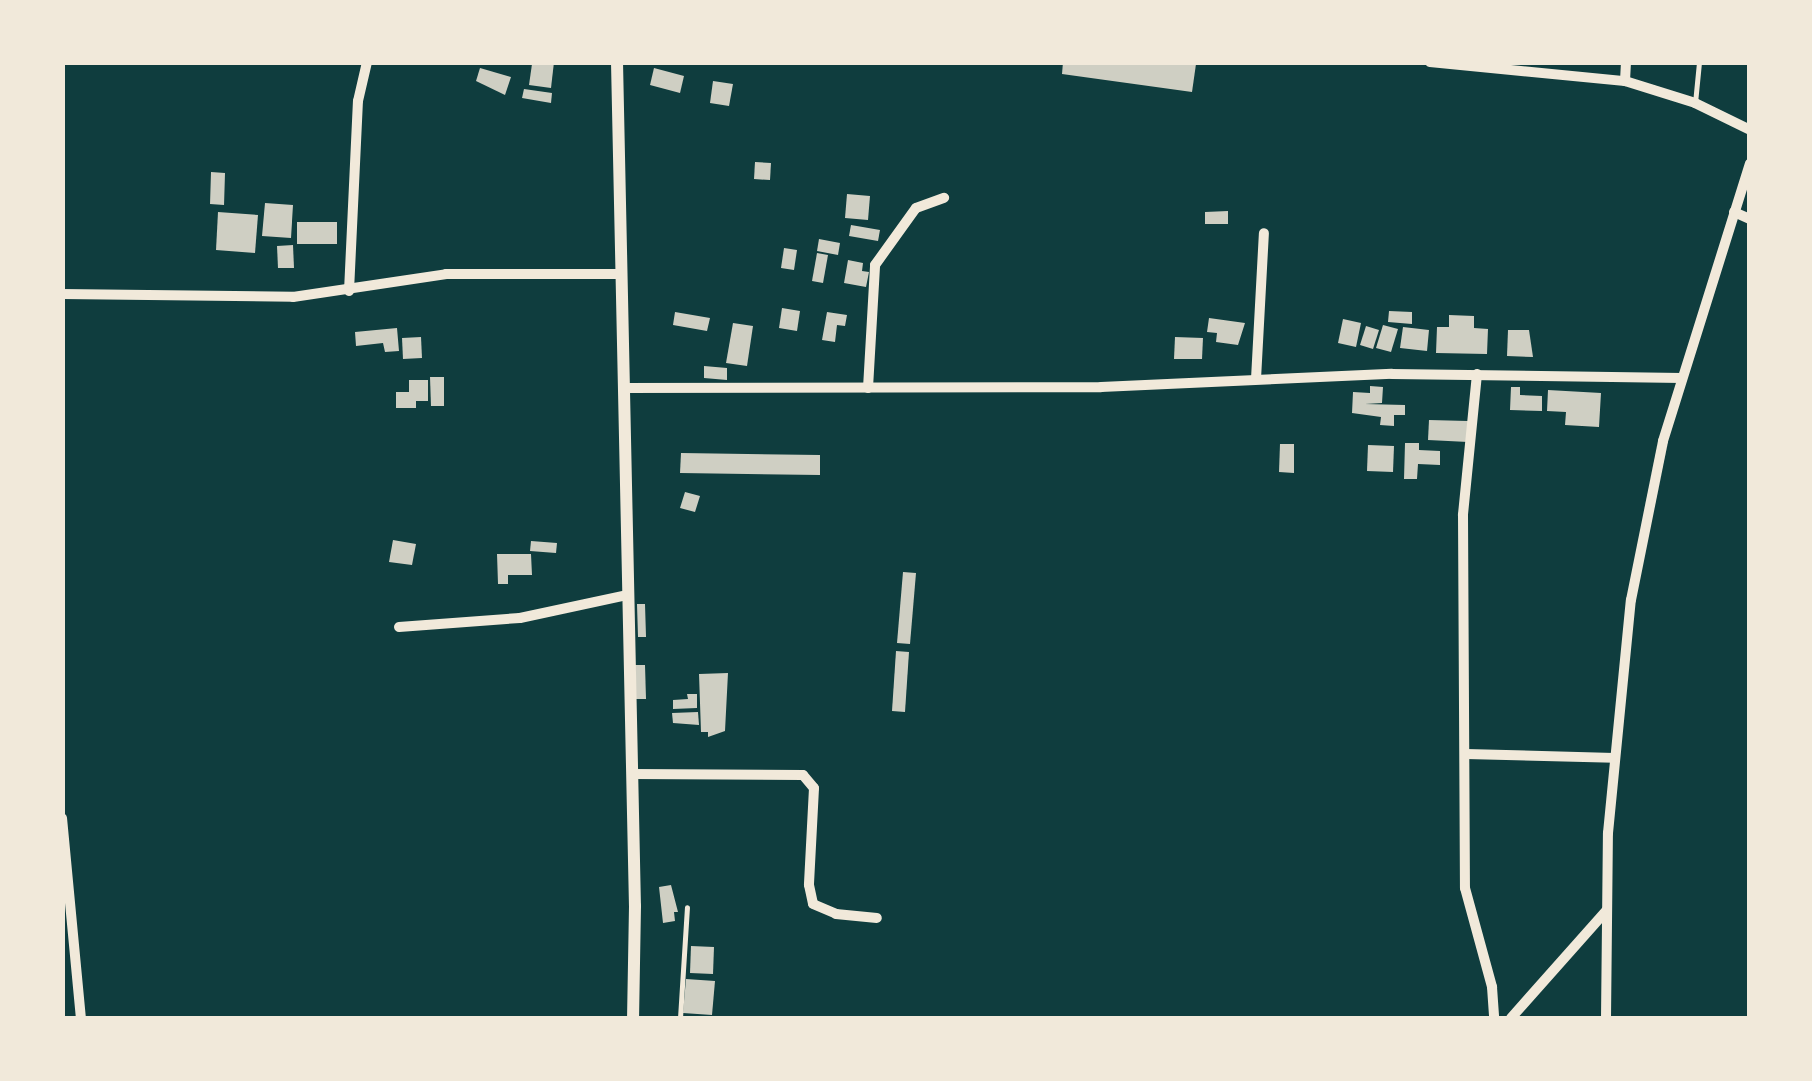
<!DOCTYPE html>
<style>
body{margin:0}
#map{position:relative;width:1812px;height:1081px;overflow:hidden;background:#0f3d3e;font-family:"Varela Round",sans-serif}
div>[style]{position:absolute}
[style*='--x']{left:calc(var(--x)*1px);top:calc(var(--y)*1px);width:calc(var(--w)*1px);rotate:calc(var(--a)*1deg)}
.building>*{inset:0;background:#cfcfc3}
.service>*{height:5px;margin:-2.5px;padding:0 2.5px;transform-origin:2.5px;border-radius:2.5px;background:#f1e9da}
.minor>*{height:10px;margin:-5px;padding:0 5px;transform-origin:5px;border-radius:5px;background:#f1e9da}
.tertiary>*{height:12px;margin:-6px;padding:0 6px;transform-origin:6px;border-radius:6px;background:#f1e9da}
span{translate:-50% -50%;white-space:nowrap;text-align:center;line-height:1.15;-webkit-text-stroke:8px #f1e9da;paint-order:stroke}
.frame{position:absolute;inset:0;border:65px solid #f1e9da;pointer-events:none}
</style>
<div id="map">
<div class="building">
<i style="clip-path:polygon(554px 62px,551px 88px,529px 85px,532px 64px)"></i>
<i style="clip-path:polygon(1063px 62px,1184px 62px,1196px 64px,1192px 92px,1062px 74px)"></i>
<i style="clip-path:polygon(480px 68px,511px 77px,505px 95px,476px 81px)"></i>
<i style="clip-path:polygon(654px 68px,684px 76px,680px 93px,650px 85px)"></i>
<i style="clip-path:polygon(713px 81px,733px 84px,729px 106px,710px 103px)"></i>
<i style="clip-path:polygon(524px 89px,552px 93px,551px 103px,522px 98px)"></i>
<i style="clip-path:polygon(755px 162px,771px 163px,770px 180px,754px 179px)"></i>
<i style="clip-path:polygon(211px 172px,225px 173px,224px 205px,210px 204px)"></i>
<i style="clip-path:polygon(847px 194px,870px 196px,868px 220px,845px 218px)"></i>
<i style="clip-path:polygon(265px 203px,293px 205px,291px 238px,262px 236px)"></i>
<i style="clip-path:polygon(1228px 211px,1228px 224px,1205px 224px,1205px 212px)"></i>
<i style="clip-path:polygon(218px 212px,258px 215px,255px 253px,216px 250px)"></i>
<i style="clip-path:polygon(297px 222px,337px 222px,337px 244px,297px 244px)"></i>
<i style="clip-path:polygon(851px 225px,880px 230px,878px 241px,849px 236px)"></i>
<i style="clip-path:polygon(819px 239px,840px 243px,838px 255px,817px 251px)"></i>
<i style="clip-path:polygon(293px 245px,294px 268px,278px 268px,277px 246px)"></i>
<i style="clip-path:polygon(784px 248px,797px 250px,794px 270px,781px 268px)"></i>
<i style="clip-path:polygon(817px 253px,828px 255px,823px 283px,812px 281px)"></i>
<i style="clip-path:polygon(848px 260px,863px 263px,862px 271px,869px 272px,866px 287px,844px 283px)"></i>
<i style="clip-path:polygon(782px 308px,800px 311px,797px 331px,779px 328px)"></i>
<i style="clip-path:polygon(1389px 311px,1412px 312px,1412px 324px,1388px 322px)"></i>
<i style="clip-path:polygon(675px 312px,710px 318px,707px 331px,673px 325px)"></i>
<i style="clip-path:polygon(827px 312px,847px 315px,845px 326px,837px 325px,835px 342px,822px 340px)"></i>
<i style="clip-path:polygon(1449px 315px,1474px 316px,1474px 328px,1488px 329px,1487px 354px,1436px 353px,1437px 327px,1449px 327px)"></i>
<i style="clip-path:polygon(1209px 318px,1245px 323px,1238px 345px,1216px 342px,1217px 333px,1207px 332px)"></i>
<i style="clip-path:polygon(1343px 319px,1361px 323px,1356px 347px,1338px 343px)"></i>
<i style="clip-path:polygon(733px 323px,753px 326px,747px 366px,726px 363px)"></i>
<i style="clip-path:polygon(1383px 325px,1398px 329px,1391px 352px,1376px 348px)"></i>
<i style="clip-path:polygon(1366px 326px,1379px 330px,1373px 349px,1360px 345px)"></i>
<i style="clip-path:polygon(1403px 327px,1429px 330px,1427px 351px,1400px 348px)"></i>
<i style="clip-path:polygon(397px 328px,399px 351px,385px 352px,383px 343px,356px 346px,355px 332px)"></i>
<i style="clip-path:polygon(1508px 330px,1529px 330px,1533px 357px,1507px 356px)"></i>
<i style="clip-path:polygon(421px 337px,422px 358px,403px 359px,402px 338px)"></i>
<i style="clip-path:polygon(1175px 337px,1203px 338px,1202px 359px,1174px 359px)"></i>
<i style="clip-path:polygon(704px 366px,727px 368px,727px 380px,704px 378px)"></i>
<i style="clip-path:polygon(430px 377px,444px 377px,444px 406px,431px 406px)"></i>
<i style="clip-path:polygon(409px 380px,428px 380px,428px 401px,416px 401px,416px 408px,396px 408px,396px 392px,409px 392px)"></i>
<i style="clip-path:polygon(1370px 386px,1383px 387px,1382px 403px,1365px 404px,1405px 405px,1405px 415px,1394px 415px,1394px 426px,1380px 425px,1381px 417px,1352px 413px,1353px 392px,1370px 393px)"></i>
<i style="clip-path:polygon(1511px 387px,1520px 387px,1520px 395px,1542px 396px,1542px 411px,1510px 410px)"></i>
<i style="clip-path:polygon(1548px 390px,1601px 393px,1599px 427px,1565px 425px,1566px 412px,1547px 411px)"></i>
<i style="clip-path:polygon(1429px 420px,1468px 421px,1468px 442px,1428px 440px)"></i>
<i style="clip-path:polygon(1405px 443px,1419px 443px,1419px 450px,1440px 451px,1440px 465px,1418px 464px,1417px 479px,1404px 479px)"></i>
<i style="clip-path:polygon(1280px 444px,1294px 444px,1294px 473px,1279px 472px)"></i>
<i style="clip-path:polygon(1368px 445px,1394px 446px,1393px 472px,1367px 471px)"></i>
<i style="clip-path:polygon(681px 453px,820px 455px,820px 475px,680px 473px)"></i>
<i style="clip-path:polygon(685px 492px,700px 496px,695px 512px,680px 508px)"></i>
<i style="clip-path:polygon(393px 540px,416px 544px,412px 565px,389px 562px)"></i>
<i style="clip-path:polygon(531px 541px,557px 543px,556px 553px,530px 551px)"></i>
<i style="clip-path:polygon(497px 554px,531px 554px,532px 575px,508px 575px,508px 584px,498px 584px)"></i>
<i style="clip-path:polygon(903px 572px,916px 573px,910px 644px,897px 643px)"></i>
<i style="clip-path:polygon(637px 604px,645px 604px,646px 637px,638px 637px)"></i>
<i style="clip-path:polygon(896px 651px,909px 652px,905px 712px,892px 711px)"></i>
<i style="clip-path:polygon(635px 665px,645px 665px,646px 699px,636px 699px)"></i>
<i style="clip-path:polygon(728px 673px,725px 731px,708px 737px,708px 732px,701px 732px,699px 674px)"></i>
<i style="clip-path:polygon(687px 694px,697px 694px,697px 708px,673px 709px,673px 700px,688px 699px)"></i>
<i style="clip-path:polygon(698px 712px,699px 725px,673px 723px,672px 713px)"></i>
<i style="clip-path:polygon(671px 885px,678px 912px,674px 912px,675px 921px,663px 923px,659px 887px)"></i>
<i style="clip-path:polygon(691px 946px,714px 947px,713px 974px,690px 973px)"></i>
<i style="clip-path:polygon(686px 979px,715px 981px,712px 1015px,683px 1013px)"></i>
</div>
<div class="service">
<i style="--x:1695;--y:103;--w:41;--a:-84.4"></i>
<i style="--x:680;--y:1018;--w:111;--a:-86.4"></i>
</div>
<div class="minor">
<i style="--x:1430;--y:62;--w:196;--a:5.6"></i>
<i style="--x:1625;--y:81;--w:73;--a:17.4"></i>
<i style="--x:1695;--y:103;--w:61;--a:26.1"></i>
<i style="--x:1625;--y:81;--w:19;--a:-87"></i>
<i style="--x:1734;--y:212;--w:17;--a:24"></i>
<i style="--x:349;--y:291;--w:190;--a:-87.3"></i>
<i style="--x:358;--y:101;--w:40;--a:-77"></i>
<i style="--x:62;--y:294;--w:231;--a:0.7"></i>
<i style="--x:293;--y:297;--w:155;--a:-8.5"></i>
<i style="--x:446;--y:274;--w:175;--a:0"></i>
<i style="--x:1477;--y:374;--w:142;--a:95.7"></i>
<i style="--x:1463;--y:515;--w:373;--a:89.7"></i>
<i style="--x:1465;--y:888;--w:103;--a:74.7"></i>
<i style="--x:1492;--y:987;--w:31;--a:86"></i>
<i style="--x:1256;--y:379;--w:146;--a:-86.9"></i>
<i style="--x:623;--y:388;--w:478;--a:-0.1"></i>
<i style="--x:1101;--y:387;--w:291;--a:-2.6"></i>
<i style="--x:1392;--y:374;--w:290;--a:0.8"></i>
<i style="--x:868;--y:388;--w:123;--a:-86.7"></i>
<i style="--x:875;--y:265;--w:70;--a:-54.3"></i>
<i style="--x:916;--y:208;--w:30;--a:-20"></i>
<i style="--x:399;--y:627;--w:121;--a:-4.3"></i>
<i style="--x:520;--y:618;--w:109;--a:-12.1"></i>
<i style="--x:1466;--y:754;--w:148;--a:1.5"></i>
<i style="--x:632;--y:774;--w:171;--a:0.3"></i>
<i style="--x:803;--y:775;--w:17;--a:50"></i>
<i style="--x:814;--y:788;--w:97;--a:93"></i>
<i style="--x:809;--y:885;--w:19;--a:78"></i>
<i style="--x:813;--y:904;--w:25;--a:23"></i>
<i style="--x:836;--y:914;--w:41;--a:5.6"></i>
<i style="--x:62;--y:818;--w:201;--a:84.6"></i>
<i style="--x:1511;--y:1018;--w:144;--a:-48.4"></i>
<i style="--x:1606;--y:1018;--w:185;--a:-89.4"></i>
<i style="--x:1608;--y:833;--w:234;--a:-84.4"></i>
<i style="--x:1631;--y:600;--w:162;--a:-78.6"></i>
<i style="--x:1663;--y:441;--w:291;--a:-72.6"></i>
</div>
<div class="tertiary">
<i style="--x:617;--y:62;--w:844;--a:88.78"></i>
<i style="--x:635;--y:906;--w:112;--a:91"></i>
</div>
<div class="frame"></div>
</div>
